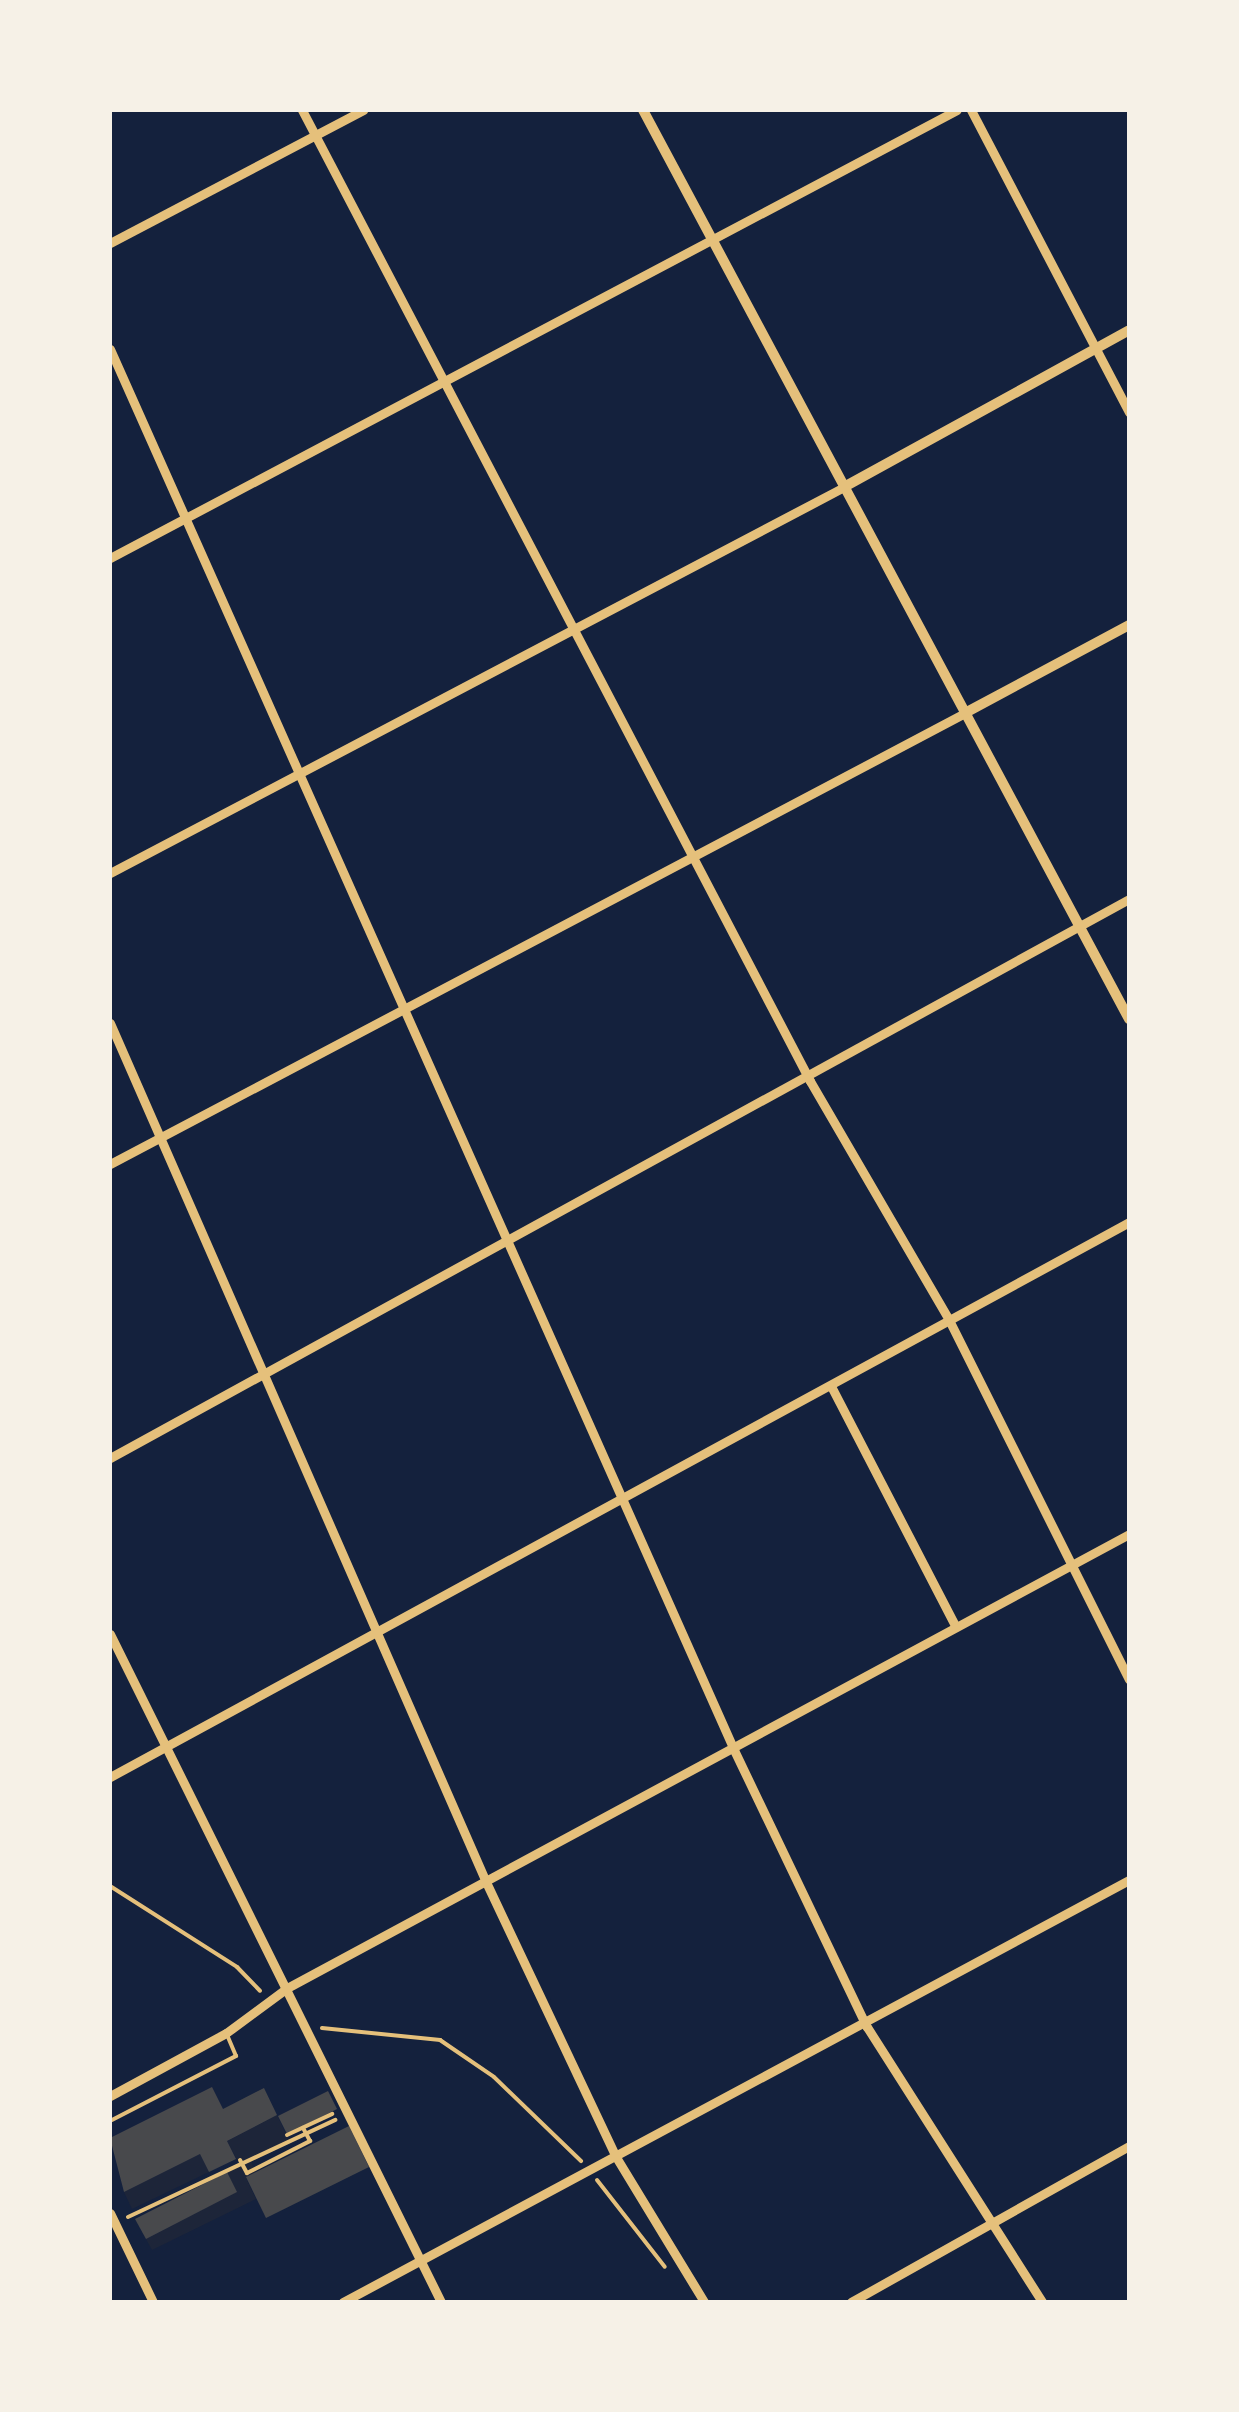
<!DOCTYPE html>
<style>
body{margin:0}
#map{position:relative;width:1239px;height:2412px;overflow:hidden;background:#14213d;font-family:Mulish,sans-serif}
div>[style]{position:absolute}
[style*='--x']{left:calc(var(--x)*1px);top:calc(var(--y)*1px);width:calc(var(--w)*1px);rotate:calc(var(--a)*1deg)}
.green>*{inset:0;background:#1d2539}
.building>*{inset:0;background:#48494c}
.path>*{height:4px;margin:-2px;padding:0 2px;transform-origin:2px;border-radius:2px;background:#e5c07b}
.service>*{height:4px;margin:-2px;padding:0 2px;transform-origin:2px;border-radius:2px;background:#e5c07b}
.minor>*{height:9px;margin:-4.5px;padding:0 4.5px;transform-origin:4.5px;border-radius:4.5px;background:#e5c07b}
.tertiary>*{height:10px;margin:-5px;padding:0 5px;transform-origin:5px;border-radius:5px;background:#e5c07b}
span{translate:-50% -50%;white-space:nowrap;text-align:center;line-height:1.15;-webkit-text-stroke:10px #f6f1e7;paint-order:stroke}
.frame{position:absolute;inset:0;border:112px solid #f6f1e7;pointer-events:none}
</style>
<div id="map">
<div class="green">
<i style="clip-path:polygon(277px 2115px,290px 2142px,251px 2162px,256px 2172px,246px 2178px,256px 2199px,152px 2250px,146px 2239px,236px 2192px,227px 2172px,240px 2165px,227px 2141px)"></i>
<i style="clip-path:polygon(200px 2154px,209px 2172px,132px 2209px,124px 2192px)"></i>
</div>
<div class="building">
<i style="clip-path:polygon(212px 2087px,223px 2109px,264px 2088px,277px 2115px,227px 2141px,236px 2159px,209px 2172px,200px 2154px,124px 2192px,110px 2138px)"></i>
<i style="clip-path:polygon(328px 2091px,337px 2109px,287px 2134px,278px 2116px)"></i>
<i style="clip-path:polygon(349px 2126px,369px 2167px,266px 2218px,246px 2177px)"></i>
<i style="clip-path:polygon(227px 2172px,237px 2192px,146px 2239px,135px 2219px)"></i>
</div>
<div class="path">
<i style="--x:110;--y:1886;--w:151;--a:32.5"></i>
<i style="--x:237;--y:1967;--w:33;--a:46"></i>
<i style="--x:322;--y:2028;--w:119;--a:5.8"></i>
<i style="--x:440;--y:2040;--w:65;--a:34.4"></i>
<i style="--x:494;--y:2077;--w:121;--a:44"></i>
<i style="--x:287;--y:2135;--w:50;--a:-25"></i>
<i style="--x:240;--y:2160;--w:15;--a:62"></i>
<i style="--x:247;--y:2173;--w:71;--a:-26.9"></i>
<i style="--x:310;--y:2141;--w:15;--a:-118"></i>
<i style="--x:597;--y:2180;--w:110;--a:52"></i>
<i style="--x:128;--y:2217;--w:229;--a:-25.1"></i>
</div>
<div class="service">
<i style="--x:110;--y:2121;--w:142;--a:-27.3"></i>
<i style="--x:236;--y:2056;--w:25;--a:-113"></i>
</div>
<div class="minor">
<i style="--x:302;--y:110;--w:1096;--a:62.38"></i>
<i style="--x:810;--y:1081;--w:274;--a:59.8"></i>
<i style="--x:948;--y:1318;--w:404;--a:63.4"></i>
<i style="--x:971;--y:110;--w:341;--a:62.4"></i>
<i style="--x:110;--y:243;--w:286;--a:-27.7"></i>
<i style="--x:110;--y:349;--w:1534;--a:65.99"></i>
<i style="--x:734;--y:1750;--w:307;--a:64.4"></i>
<i style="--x:867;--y:2027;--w:326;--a:57.5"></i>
<i style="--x:110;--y:558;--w:958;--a:-27.88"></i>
<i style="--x:110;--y:873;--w:829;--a:-27.74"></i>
<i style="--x:110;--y:1023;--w:938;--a:66.36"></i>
<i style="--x:486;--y:1882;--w:304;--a:64.7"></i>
<i style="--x:616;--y:2157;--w:170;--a:58.7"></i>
<i style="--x:110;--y:1164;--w:967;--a:-27.81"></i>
<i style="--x:832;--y:1388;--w:269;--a:62.6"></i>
<i style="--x:110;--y:1458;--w:1162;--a:-28.75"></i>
<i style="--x:110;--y:1634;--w:746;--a:63.64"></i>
<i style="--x:110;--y:1777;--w:1160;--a:-28.57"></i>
<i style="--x:110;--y:2096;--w:132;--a:-28.5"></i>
<i style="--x:226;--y:2033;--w:76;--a:-36.4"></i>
<i style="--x:287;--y:1988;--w:957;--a:-28.33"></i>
<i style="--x:110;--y:2213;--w:99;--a:64.2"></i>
<i style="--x:343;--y:2302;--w:892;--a:-28.23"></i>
<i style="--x:851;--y:2302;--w:319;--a:-29.3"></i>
</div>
<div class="tertiary">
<i style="--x:643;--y:110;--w:1031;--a:61.87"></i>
<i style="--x:844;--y:487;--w:325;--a:-28.8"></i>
<i style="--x:965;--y:713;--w:186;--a:-28.2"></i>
</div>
<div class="frame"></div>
</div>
